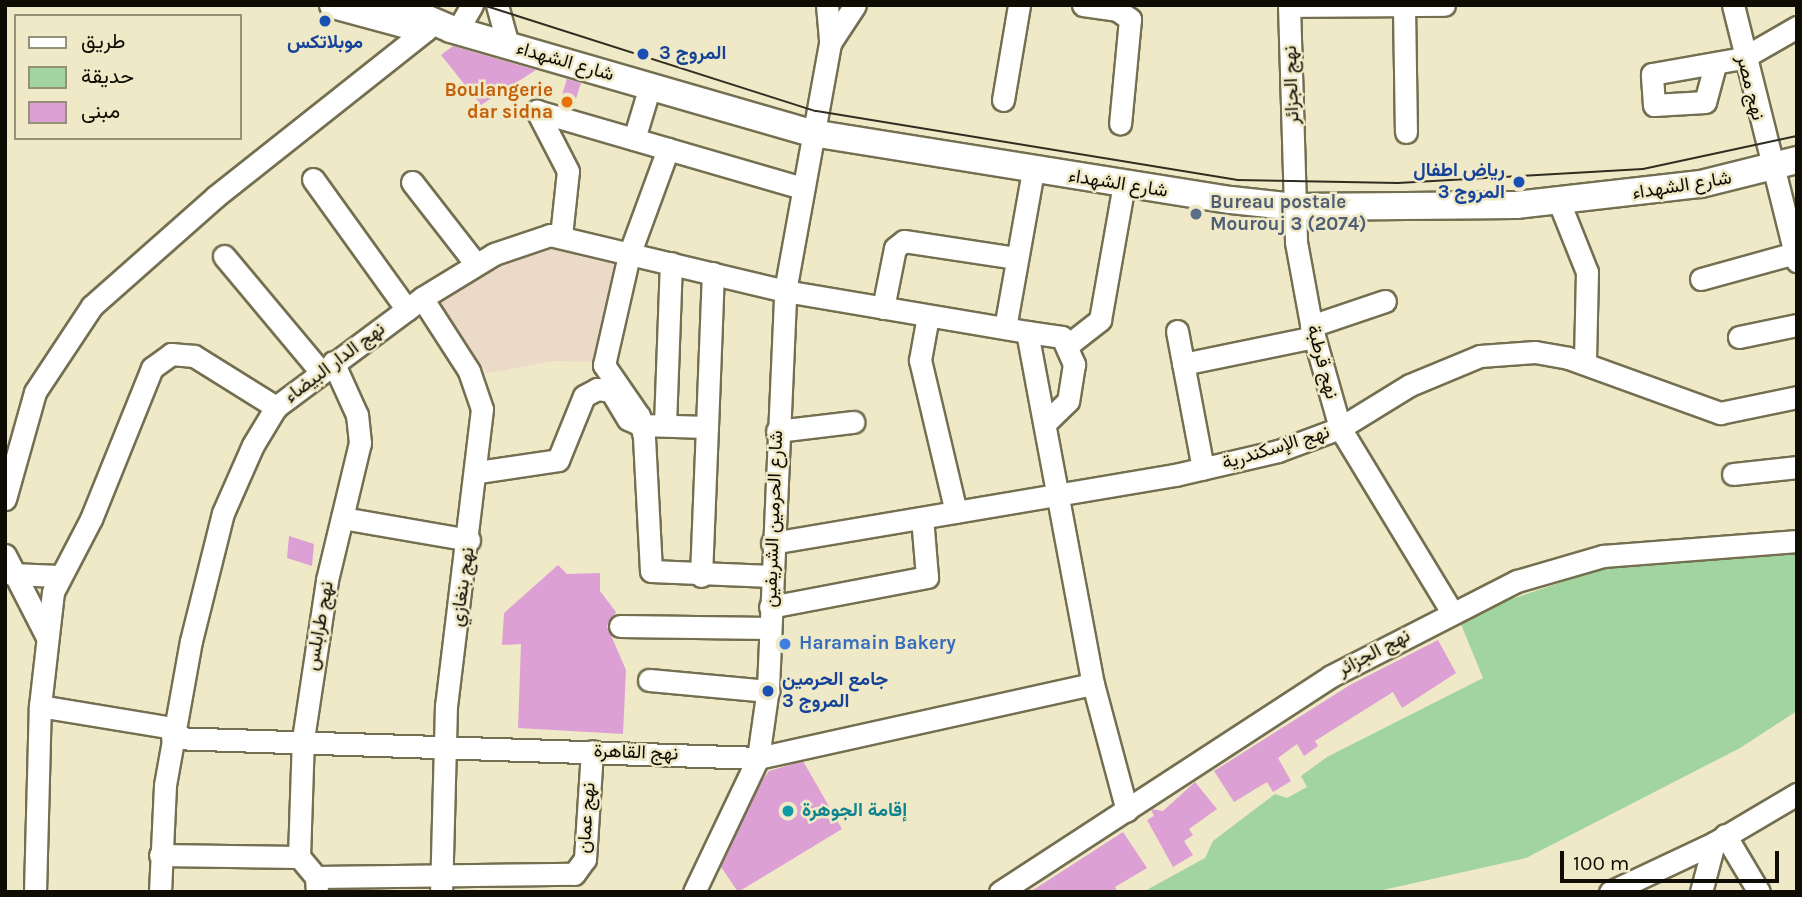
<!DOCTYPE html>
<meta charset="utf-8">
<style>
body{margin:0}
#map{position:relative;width:1802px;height:897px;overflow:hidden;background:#efe9c7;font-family:Karla,Vazirmatn,sans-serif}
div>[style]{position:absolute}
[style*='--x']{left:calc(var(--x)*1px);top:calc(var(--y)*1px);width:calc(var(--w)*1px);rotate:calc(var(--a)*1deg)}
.education>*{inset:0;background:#ecdac9}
.green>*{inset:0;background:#a2d49f}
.building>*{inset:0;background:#dca0d5}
.roads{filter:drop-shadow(2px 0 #746f50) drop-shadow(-2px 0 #746f50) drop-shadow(0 2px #746f50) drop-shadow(0 -2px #746f50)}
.minor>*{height:21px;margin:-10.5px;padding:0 10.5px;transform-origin:10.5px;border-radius:10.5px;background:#fff}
.major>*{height:26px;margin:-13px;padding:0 13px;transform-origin:13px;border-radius:13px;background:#fff}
.tram>*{height:2px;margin:-1px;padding:0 1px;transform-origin:1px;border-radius:1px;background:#302d20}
.dots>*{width:19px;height:19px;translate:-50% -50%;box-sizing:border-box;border:4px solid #efe9c7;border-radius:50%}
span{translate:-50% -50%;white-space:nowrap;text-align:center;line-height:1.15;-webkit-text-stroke:5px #efe9c7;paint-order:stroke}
.transit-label{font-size:19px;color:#164399;font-weight:700}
.left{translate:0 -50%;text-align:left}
.right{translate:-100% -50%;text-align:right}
.street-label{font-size:19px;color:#0e0c03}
.food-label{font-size:19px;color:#c56008;font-weight:700}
.service-label{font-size:19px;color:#4e5e75;font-weight:700}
.shop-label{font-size:19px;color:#366cbe;font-weight:700}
.culture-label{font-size:19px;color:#0d838f;font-weight:700}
.frame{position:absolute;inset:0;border:7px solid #0e0c03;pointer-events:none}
.legend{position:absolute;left:14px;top:14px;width:228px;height:126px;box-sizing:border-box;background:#efe9c7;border:2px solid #959179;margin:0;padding:9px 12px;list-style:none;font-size:21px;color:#0e0c03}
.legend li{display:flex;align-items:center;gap:14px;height:35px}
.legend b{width:35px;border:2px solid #959179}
.scale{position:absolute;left:1560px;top:851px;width:219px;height:32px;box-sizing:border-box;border:4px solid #0e0c03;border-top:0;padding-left:9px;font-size:21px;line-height:24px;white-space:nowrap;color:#0e0c03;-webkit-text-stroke:5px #efe9c7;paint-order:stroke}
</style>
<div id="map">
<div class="education">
<i style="clip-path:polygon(528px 243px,620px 252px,596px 362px,554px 361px,487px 373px,440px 307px,442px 290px)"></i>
</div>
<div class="green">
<i style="clip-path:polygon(1766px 551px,1797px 552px,1797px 711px,1740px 748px,1526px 858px,1374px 892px,1143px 892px,1205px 858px,1213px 841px,1275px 794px,1287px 798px,1307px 787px,1301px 776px,1327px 757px,1483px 678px,1458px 617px,1619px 563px)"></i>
</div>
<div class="building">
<i style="clip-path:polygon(453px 46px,536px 70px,481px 105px,441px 55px)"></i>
<i style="clip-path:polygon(567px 79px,581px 83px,573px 108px,559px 104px)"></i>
<i style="clip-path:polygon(289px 536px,314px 544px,312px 566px,287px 558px)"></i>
<i style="clip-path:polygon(558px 565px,567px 574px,600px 573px,600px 591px,616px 612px,607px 626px,626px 670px,623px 734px,518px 728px,521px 644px,502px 645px,504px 613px)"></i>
<i style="clip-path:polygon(1438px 640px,1456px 673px,1402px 708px,1393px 692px,1315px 741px,1318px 746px,1304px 756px,1297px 744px,1278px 758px,1291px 781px,1273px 792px,1267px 782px,1234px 802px,1214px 771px,1350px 685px)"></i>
<i style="clip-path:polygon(803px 761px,842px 829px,738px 892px,721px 867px,761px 782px,769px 771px)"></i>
<i style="clip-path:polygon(1195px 782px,1217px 809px,1189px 829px,1193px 835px,1184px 841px,1193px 855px,1173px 867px,1147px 820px,1154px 816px,1151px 809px,1163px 811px)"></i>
<i style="clip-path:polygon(1123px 832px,1147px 868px,1115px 887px,1118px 892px,1030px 892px)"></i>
</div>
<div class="roads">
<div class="minor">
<i style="--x:497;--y:5;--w:41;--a:74.6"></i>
<i style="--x:827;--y:5;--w:38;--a:85"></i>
<i style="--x:1083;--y:5;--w:34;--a:8"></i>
<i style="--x:1117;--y:10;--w:16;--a:35"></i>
<i style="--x:1130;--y:19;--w:105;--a:95.4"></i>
<i style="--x:1289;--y:5;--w:237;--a:88.3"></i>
<i style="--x:1296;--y:242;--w:88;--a:79.6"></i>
<i style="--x:1312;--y:329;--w:103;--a:74.2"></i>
<i style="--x:1340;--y:428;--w:215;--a:58.7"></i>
<i style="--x:1733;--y:5;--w:264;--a:76"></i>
<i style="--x:1289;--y:6;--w:155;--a:-0.4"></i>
<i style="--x:1404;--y:7;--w:125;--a:89.1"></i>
<i style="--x:457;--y:31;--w:30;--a:-60"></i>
<i style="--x:1715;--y:65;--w:38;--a:105"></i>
<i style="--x:1705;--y:102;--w:51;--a:176.6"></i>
<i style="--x:1654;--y:105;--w:31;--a:-94"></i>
<i style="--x:1652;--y:74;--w:92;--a:-10"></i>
<i style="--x:1743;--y:58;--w:62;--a:-29.9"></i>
<i style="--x:1003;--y:100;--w:96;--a:-80.4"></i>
<i style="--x:634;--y:139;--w:55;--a:-73.2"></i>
<i style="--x:313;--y:179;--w:161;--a:54.3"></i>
<i style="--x:412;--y:182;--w:103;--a:52.1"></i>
<i style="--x:1559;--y:202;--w:75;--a:68.2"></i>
<i style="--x:1587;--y:272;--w:91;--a:91.3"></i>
<i style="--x:561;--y:236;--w:65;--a:-83.9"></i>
<i style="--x:568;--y:171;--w:68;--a:-117.3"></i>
<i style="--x:537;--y:111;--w:136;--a:16.2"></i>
<i style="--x:224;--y:256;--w:151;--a:50.1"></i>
<i style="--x:1701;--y:279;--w:98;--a:-15.5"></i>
<i style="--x:422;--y:298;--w:87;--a:57.2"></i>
<i style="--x:469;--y:371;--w:40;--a:71.1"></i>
<i style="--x:482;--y:409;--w:298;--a:96.9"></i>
<i style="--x:446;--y:705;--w:187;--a:91.5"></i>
<i style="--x:883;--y:308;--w:61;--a:-78.7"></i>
<i style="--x:895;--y:248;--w:11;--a:-38"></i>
<i style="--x:904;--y:241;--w:114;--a:8.6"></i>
<i style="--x:928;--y:316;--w:45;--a:100.3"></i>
<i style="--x:920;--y:360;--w:156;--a:76.7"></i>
<i style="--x:1311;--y:326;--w:78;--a:-18.7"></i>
<i style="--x:1005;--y:328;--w:159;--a:-79.9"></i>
<i style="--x:1177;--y:331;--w:140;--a:79.3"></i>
<i style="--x:1027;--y:332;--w:35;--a:8"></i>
<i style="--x:1062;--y:337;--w:30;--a:66"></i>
<i style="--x:1074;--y:364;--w:37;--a:99"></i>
<i style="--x:1068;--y:401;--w:30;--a:136"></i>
<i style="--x:1739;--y:337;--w:59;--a:-11.7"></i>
<i style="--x:1068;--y:345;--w:41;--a:-38"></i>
<i style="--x:1100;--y:320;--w:138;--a:-80"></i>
<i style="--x:1183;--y:364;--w:134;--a:-11.6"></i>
<i style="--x:665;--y:425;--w:162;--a:-87.9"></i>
<i style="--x:777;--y:431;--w:77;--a:-6.8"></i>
<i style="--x:478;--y:472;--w:81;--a:-8.5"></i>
<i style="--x:558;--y:460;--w:69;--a:-67.9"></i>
<i style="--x:584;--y:396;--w:15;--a:-28"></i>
<i style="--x:597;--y:389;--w:14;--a:8"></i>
<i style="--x:611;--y:391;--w:33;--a:59"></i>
<i style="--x:628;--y:419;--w:14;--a:25"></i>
<i style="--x:641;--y:425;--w:66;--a:1.7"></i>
<i style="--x:707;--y:427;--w:154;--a:-87.8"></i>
<i style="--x:1733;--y:474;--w:64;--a:-6.2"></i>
<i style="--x:5;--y:499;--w:111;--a:-74.3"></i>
<i style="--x:35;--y:392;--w:103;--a:-56.5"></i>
<i style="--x:92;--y:306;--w:164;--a:-41.5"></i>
<i style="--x:215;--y:197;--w:269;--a:-38.4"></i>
<i style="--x:426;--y:30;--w:11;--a:-75"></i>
<i style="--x:342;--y:518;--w:129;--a:9.8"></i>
<i style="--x:772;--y:543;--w:409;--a:-9.6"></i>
<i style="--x:1175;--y:475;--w:106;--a:-13.1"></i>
<i style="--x:1278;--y:451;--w:66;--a:-20.4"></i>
<i style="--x:1340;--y:428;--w:82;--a:-31.6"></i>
<i style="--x:1410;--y:385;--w:76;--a:-22.5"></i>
<i style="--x:1480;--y:356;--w:55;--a:-4.2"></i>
<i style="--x:1535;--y:352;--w:34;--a:10"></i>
<i style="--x:1568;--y:358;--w:162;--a:19.9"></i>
<i style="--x:1720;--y:413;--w:79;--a:-11.7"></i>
<i style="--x:5;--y:555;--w:92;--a:62.9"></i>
<i style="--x:11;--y:574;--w:48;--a:2.4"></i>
<i style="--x:701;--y:576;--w:149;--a:-87.7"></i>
<i style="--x:771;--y:576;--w:120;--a:-177.6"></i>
<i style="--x:651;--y:571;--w:134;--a:-93"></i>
<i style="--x:644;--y:437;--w:22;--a:-103"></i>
<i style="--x:639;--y:416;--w:62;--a:-124.5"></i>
<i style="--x:604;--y:365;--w:113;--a:-77.2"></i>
<i style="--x:629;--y:255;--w:113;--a:-69.8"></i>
<i style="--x:668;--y:149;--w:136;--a:16.2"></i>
<i style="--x:770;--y:607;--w:160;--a:-10.8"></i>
<i style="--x:927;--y:577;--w:59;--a:-94.8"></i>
<i style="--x:620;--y:626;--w:150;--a:0.8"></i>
<i style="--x:649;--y:680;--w:120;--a:5.3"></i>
<i style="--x:40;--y:706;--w:135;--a:9.4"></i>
<i style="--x:172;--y:738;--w:586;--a:1.95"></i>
<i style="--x:758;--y:758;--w:343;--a:-12.5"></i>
<i style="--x:1725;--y:835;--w:66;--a:59.2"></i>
<i style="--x:160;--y:855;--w:139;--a:0.8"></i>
<i style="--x:316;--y:877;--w:258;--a:-0.7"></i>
<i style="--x:574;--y:874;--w:19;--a:-54"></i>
<i style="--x:585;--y:859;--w:108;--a:-86.3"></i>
<i style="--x:35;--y:892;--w:186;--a:-88.5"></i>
<i style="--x:40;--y:706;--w:115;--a:-83.5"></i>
<i style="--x:53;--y:592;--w:82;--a:-62.5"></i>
<i style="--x:91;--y:519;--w:163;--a:-68"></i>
<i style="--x:152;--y:368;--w:24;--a:-36"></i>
<i style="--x:171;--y:354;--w:23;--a:5"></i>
<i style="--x:194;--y:356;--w:97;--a:31.9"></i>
<i style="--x:160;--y:892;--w:107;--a:-87.3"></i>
<i style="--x:165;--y:785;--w:146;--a:-79.8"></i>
<i style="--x:191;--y:641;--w:132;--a:-76"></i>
<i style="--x:223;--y:513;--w:74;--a:-66.2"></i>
<i style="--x:253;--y:445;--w:44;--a:-58.8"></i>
<i style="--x:276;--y:407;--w:182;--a:-36.7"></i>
<i style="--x:422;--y:298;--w:84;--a:-31.4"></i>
<i style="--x:494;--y:254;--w:59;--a:-18.7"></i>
<i style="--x:550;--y:235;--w:242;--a:13.4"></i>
<i style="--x:785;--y:291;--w:245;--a:9.6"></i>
<i style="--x:1027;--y:332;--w:358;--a:79.4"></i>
<i style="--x:1093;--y:684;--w:131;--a:75"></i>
<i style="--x:317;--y:892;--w:15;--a:-94"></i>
<i style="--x:316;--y:877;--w:26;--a:-130"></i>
<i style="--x:299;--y:857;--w:118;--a:-88.1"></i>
<i style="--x:303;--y:739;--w:161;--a:-81.4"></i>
<i style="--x:327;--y:580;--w:141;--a:-76.5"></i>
<i style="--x:360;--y:443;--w:28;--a:-96"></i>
<i style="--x:357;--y:415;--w:58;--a:-114.4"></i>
<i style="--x:694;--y:892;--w:148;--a:-64.5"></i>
<i style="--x:758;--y:758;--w:71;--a:-81.9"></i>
<i style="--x:768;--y:688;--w:397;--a:-87.5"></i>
<i style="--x:785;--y:291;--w:252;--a:-79.7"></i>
<i style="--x:830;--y:43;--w:45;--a:-56.7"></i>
<i style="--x:1000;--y:892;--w:395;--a:-33.1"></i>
<i style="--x:1331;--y:676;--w:209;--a:-27.1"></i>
<i style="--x:1517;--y:581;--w:90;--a:-16.2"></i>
<i style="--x:1603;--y:556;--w:195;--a:-4.4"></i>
<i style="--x:1610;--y:892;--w:115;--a:-25.2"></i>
<i style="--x:1714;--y:843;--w:96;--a:-30.6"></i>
<i style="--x:1701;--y:892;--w:51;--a:-75.1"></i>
</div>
<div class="major">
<i style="--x:333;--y:5;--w:88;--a:15.1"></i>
<i style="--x:395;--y:5;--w:61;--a:23.2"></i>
<i style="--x:451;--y:29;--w:376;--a:16.1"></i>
<i style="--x:812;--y:133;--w:424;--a:9.1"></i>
<i style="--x:1231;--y:200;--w:64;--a:6.2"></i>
<i style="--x:1295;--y:207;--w:221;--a:-0.5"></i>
<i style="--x:1516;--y:205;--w:186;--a:-6.5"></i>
<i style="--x:1701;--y:184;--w:99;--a:-14"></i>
</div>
</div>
<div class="tram">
<i style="--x:483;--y:5;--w:349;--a:17.7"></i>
<i style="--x:816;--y:111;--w:428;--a:9.3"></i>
<i style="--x:1238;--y:180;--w:160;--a:1.1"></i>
<i style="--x:1398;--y:183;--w:245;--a:-3.3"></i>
<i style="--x:1643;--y:169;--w:157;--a:-12.1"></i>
</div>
<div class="dots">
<i style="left:325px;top:21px;background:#1a4fb4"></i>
<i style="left:643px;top:54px;background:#1a4fb4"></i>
<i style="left:567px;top:102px;background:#e8710a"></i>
<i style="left:1519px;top:182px;background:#1a4fb4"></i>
<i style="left:1196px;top:214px;background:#5c6f8a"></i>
<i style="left:785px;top:644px;background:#3f7fe0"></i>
<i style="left:768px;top:691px;background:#1a4fb4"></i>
<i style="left:788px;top:811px;background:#0f9aa8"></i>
</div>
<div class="transit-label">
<span style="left:325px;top:43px">موبلاتكس</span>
<span class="left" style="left:659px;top:54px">المروج 3</span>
<span class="right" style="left:1505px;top:182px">رياض اطفال<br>المروج 3</span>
<span class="left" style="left:782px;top:691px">جامع الحرمين<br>المروج 3</span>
</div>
<div class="street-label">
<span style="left:565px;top:62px;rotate:16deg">شارع الشهداء</span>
<span style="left:1292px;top:85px;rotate:-92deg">نهج الجزائر</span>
<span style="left:1750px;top:88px;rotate:76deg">نهج مصر</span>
<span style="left:1118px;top:184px;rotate:9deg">شارع الشهداء</span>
<span style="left:1682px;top:186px;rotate:-9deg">شارع الشهداء</span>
<span style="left:1322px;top:362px;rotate:75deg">نهج قرطبة</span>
<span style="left:335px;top:363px;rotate:-37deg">نهج الدار البيضاء</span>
<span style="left:1276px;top:448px;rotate:-17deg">نهج الإسكندرية</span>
<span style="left:774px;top:519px;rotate:-88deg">شارع الحرمين الشريفين</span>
<span style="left:463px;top:587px;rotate:-82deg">نهج بنغازي</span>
<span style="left:320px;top:626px;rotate:-80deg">نهج طرابلس</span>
<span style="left:1374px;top:653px;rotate:-28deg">نهج الجزائر</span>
<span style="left:636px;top:753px;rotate:2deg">نهج القاهرة</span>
<span style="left:587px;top:818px;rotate:-86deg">نهج عمان</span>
</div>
<div class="food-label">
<span class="right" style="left:553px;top:102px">Boulangerie<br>dar sidna</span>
</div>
<div class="service-label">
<span class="left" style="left:1210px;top:214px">Bureau postale<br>Mourouj 3 (2074)</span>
</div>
<div class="shop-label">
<span class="left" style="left:799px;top:644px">Haramain Bakery</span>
</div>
<div class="culture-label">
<span class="left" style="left:802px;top:811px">إقامة الجوهرة</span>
</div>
<div class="frame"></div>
<ul class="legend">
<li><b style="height:9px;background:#fff"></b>طريق</li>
<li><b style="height:19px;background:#a2d49f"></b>حديقة</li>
<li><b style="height:19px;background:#dca0d5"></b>مبنى</li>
</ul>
<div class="scale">100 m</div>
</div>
